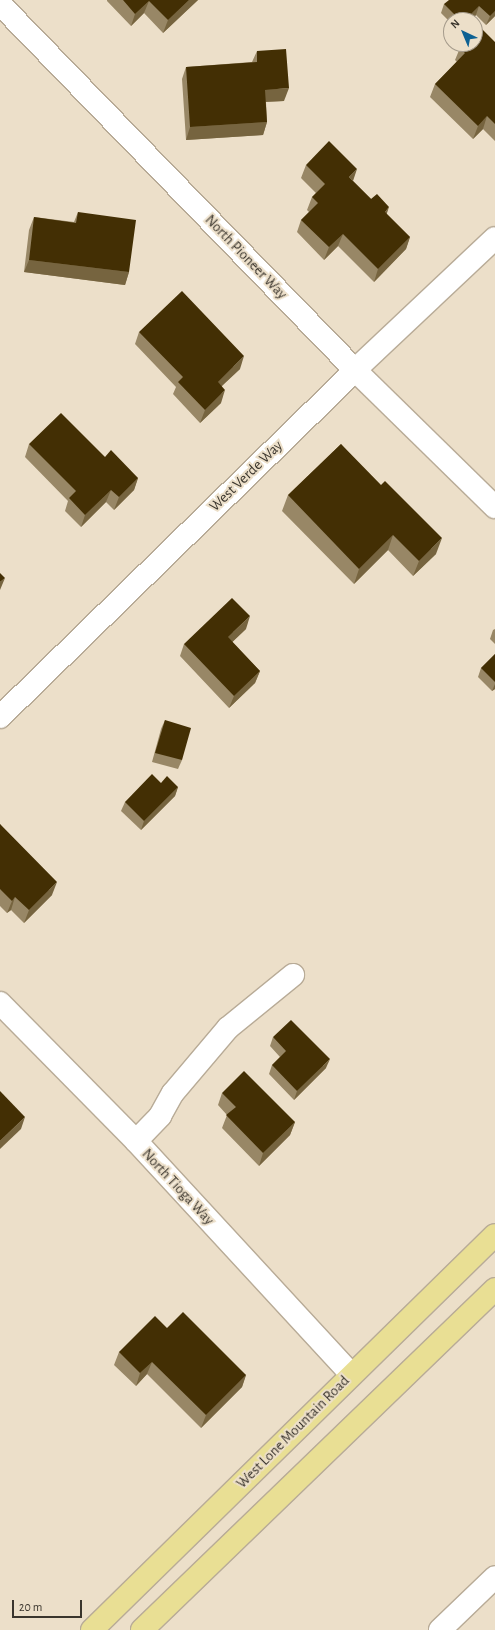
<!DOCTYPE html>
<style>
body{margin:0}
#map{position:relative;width:495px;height:1630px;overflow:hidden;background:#ecdfc9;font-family:"Alegreya Sans",sans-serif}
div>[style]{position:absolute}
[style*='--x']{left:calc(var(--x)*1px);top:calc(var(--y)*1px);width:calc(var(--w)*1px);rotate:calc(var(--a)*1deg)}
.roads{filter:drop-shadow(1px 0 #b8ab97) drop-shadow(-1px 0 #b8ab97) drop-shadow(0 1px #b8ab97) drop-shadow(0 -1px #b8ab97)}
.minor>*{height:22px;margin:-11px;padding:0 11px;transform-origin:11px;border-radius:11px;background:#fff}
.major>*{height:22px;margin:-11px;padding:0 11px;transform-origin:11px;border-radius:11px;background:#e9df94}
.wall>*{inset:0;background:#988766}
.shaded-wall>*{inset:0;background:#76643f}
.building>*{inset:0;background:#432f04}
span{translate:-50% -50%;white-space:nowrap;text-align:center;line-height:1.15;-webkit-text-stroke:4px #ecdfc9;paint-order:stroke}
.street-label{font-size:15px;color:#3a352d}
.north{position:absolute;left:443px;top:12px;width:40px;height:40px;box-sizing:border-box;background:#ecdfc9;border:1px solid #a59b8b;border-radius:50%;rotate:316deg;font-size:11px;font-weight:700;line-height:16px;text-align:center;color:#3a352d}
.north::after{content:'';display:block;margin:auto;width:14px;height:18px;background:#0d6193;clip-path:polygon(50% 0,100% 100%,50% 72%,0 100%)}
.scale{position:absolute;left:12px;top:1600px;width:70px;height:18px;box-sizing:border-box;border:2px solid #3a352d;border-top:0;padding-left:5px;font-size:12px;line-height:14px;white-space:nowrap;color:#3a352d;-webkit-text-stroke:3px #ecdfc9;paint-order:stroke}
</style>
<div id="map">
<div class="roads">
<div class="minor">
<i style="--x:0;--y:4;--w:510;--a:45.87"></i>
<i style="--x:355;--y:370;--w:196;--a:44.4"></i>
<i style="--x:0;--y:717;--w:496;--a:-44.3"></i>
<i style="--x:355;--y:370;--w:192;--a:-43.3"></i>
<i style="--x:0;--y:1003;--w:194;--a:45.4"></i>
<i style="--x:136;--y:1141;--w:317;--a:47.3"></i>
<i style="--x:136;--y:1141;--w:35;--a:-46"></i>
<i style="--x:160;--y:1116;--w:26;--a:-61"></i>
<i style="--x:173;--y:1093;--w:85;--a:-49.8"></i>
<i style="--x:228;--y:1028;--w:84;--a:-39.2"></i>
<i style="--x:440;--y:1630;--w:76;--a:-43.9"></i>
</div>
<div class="major">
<i style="--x:92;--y:1630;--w:564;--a:-44.43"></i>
<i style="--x:142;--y:1630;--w:491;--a:-44"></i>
</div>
</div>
<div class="wall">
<i style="clip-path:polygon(107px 0,198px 0,163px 33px,144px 13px,131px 26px,107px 1px)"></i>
<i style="clip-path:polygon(495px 0,495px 16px,486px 25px,476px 15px,471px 20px,451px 20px,451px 23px,441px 13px,444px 4px)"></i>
<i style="clip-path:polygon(495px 42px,495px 141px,483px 129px,473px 139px,430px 97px,435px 84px,457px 62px,455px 60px,460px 48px)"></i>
<i style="clip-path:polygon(257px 51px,284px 101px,266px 102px,267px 122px,263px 135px,186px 140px,182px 79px,186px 67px,252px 62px)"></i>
<i style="clip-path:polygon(306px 165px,353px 181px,410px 237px,406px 249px,374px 282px,338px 246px,324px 260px,297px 232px,301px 220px,309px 212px,307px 210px,312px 197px,316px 193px,301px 178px)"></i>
<i style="clip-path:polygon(78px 212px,129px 272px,125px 285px,24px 272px,29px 230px,34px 217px,74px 222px)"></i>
<i style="clip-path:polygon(139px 332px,240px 369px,222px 386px,221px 403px,200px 423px,173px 394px,176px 387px,135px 344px)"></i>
<i style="clip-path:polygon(29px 444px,105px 457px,138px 478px,134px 490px,114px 510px,106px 502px,81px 527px,65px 511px,68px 501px,25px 457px)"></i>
<i style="clip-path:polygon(341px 444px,436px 554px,413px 576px,388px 550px,354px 584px,282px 511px,288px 495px)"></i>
<i style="clip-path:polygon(246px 629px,232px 642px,260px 671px,255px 683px,229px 708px,180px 656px,184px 644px)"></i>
<i style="clip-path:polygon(495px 629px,495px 644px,490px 639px,493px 630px)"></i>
<i style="clip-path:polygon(495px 654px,495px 689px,492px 691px,478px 677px,481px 668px)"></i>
<i style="clip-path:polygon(165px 720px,182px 760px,178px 769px,152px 762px,161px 729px)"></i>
<i style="clip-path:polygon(161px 783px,178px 787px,175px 796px,141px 830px,121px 811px,125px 802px)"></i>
<i style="clip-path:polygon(0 824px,52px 895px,24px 923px,11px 910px,7px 913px,0 906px)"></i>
<i style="clip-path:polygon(273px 1037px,326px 1068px,294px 1100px,269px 1074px,272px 1065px,280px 1057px,270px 1046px)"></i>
<i style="clip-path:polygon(222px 1093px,295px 1122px,290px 1135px,259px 1166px,222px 1128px,227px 1115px,218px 1105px)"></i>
<i style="clip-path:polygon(167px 1328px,246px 1375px,242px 1387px,201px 1428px,147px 1374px,136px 1386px,114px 1365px,119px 1352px)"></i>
</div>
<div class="shaded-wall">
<i style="clip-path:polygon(189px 0,198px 0,163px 33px,168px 20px)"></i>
<i style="clip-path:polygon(149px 1px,144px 13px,131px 26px,135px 14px)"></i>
<i style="clip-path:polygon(479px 6px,476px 15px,471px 20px,465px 20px)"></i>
<i style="clip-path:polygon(495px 11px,495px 16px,486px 25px,490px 16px)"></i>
<i style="clip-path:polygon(289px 88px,284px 101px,261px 102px,265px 90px)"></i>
<i style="clip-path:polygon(487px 116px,483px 129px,473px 139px,478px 126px)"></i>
<i style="clip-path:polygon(267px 122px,263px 135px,186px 140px,190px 127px)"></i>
<i style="clip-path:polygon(357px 169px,353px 181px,349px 177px)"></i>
<i style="clip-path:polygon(389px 207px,385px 219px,385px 212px)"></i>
<i style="clip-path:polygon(343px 234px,338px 246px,324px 260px,329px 247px)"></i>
<i style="clip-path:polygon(410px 237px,406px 249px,374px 282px,378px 269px)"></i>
<i style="clip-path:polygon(29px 260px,129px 272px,125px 285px,24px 272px)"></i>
<i style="clip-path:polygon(244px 356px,240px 369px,213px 394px,218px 382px)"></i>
<i style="clip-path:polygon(225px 390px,221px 403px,200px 423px,205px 410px)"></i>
<i style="clip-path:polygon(138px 478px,134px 490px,114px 510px,119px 497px)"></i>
<i style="clip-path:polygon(111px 490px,106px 502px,81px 527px,85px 515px)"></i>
<i style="clip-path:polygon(393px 535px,388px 550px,354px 584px,359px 569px)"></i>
<i style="clip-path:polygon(442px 538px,436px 554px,413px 576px,419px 561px)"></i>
<i style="clip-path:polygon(5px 578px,0 590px,0 582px)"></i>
<i style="clip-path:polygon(250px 616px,246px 629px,224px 650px,228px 637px)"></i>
<i style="clip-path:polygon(260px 671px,255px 683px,229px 708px,234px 696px)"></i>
<i style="clip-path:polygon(495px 684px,495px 689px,492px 691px)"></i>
<i style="clip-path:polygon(178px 787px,175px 796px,141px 830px,144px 821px)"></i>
<i style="clip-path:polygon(57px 882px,52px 895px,24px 923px,29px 910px)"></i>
<i style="clip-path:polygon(15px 897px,11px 910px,7px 913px,12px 901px)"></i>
<i style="clip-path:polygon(330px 1059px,326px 1068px,294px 1100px,297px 1091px)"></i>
<i style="clip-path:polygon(25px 1117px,21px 1129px,0 1149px,0 1141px)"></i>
<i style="clip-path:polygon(295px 1122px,290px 1135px,259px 1166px,263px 1153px)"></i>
<i style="clip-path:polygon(152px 1362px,147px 1374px,136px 1386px,140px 1373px)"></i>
<i style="clip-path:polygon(246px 1375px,242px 1387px,201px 1428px,206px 1415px)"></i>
</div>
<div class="building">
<i style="clip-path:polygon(123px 0,189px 0,168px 20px,149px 1px,135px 14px)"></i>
<i style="clip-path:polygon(449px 0,495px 0,495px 11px,490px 16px,479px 6px,465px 20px,460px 20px,444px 4px)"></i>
<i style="clip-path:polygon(480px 27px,495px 42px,495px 124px,487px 116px,478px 126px,435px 84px,465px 53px,460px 48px,463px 44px,475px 44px,475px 32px)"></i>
<i style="clip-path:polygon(286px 49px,289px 88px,265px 90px,267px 122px,190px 127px,186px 67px,257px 62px,257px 51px)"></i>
<i style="clip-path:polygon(329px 141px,357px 169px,349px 177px,371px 199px,377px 194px,389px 207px,385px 212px,410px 237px,378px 269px,343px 234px,329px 247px,301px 220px,318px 203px,312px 197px,325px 184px,306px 165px)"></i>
<i style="clip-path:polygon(78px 212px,136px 220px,129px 272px,29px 260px,34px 217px,76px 223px)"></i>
<i style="clip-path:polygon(182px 291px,244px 356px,218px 382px,225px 390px,205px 410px,178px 382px,183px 377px,139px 332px)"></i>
<i style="clip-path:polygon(61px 413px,105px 457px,111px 450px,138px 478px,119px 497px,111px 490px,85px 515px,69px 498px,76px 491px,29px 444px)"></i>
<i style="clip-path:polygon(341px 444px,381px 485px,385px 481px,442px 538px,419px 561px,393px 535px,359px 569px,288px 495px)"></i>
<i style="clip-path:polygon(0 573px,5px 578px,0 582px)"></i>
<i style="clip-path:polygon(232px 598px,250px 616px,228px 637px,260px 671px,234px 696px,184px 644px)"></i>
<i style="clip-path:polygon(495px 654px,495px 682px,481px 668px)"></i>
<i style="clip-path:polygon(165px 720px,191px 728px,182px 760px,155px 753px)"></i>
<i style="clip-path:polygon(152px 774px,161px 783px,167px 776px,178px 787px,144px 821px,125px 802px)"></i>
<i style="clip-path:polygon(0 824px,57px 882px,29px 910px,15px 897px,12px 901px,0 889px)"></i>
<i style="clip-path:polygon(291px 1020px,330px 1059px,297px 1091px,272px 1065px,286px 1051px,273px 1037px)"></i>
<i style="clip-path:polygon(244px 1071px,295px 1122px,263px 1153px,226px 1115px,236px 1107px,222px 1093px)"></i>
<i style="clip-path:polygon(0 1091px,25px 1117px,0 1141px)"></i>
<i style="clip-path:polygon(183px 1312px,246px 1375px,206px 1415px,152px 1362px,140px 1373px,119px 1352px,155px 1316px,167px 1328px)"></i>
</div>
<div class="street-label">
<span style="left:246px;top:257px;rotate:46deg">North Pioneer Way</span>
<span style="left:246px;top:476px;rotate:-44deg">West Verde Way</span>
<span style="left:178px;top:1187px;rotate:47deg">North Tioga Way</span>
<span style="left:293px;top:1432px;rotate:-45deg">West Lone Mountain Road</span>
</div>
<div class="north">N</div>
<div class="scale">20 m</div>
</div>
